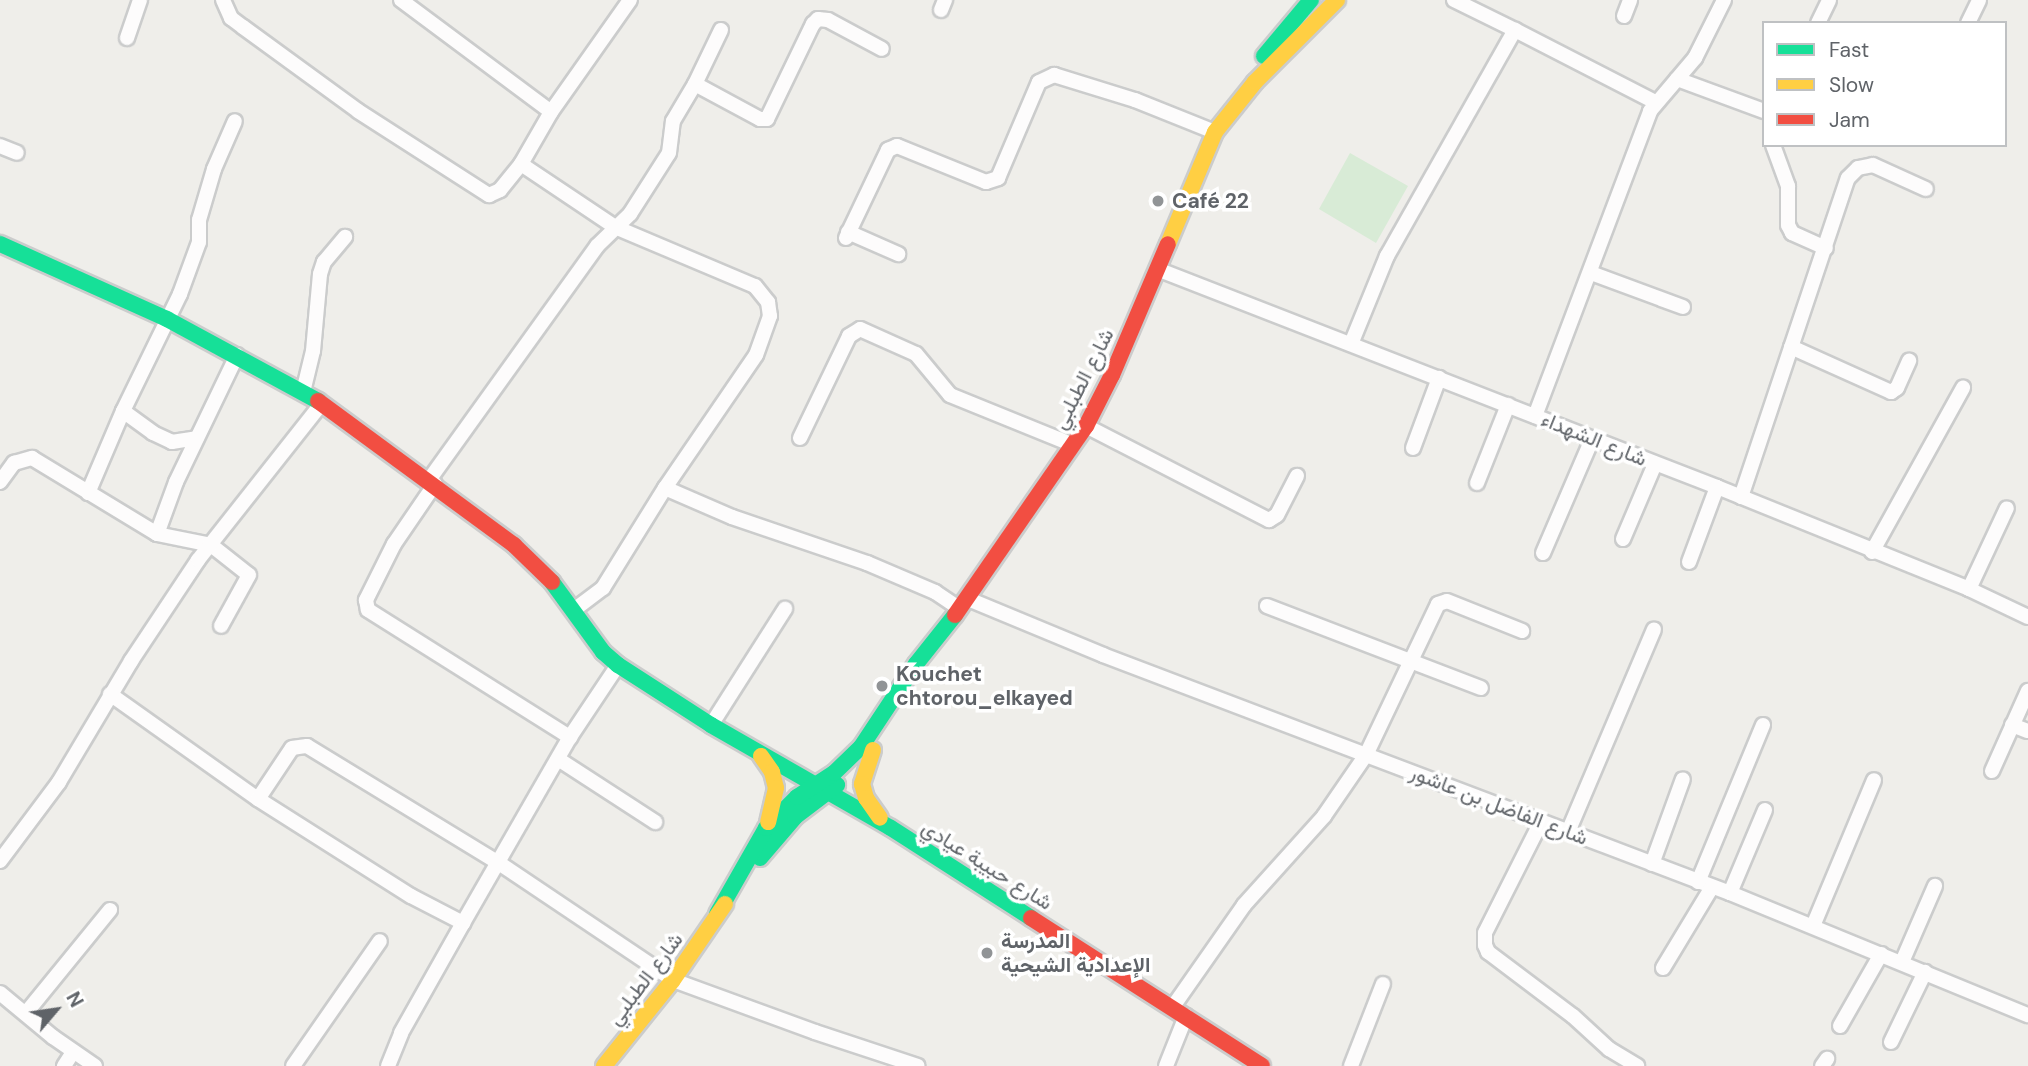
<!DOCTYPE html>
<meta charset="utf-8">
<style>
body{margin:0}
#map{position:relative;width:2028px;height:1066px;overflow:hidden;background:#efeeea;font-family:"DM Sans",Vazirmatn,sans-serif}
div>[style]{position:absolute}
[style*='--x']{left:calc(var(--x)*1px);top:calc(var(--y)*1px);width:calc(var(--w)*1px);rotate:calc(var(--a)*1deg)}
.green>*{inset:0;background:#d8ebd6}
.roads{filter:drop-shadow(2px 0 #cbcccc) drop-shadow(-2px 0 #cbcccc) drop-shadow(0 2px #cbcccc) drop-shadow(0 -2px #cbcccc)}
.street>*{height:14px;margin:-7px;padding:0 7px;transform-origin:7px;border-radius:7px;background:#fdfcfc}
.fast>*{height:16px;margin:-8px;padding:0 8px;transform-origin:8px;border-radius:8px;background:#16e098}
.slow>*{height:16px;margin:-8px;padding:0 8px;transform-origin:8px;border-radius:8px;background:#ffcf43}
.jam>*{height:16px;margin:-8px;padding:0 8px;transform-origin:8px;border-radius:8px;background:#f24e42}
.dots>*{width:19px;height:19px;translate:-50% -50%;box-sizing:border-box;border:4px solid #fff;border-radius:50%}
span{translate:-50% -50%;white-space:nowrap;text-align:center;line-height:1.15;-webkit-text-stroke:7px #fff;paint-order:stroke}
.poi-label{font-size:21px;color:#5f6368;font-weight:700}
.left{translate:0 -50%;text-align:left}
.street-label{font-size:21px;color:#5f6368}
.legend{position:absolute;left:1762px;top:21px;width:245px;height:126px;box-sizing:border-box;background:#fff;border:2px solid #bfc1c3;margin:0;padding:9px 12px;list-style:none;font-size:21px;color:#5f6368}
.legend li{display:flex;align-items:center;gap:14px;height:35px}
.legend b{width:35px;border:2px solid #bfc1c3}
.north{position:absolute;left:21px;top:975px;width:70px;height:70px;-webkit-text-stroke:5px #fff;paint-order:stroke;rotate:61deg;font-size:19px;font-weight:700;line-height:28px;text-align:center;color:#5f6368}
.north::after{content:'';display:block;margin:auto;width:24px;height:32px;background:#5f6368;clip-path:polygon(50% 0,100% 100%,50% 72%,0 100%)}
</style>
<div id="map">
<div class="green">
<i style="clip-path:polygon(1350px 153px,1408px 186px,1376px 243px,1319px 209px)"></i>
</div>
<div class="roads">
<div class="street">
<i style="--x:223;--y:0;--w:20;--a:66"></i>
<i style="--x:231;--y:18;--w:15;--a:37"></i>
<i style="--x:243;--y:27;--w:142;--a:36.1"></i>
<i style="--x:358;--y:111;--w:156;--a:32.7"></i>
<i style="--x:489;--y:195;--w:12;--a:-24"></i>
<i style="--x:500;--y:190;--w:33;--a:-51"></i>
<i style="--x:521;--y:164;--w:60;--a:-60"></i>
<i style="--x:551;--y:112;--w:137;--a:-54.8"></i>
<i style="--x:401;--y:0;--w:187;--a:36.7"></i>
<i style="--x:1454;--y:0;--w:68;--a:26.2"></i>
<i style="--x:941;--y:10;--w:11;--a:-68"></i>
<i style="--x:1624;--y:16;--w:17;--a:-69"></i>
<i style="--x:1818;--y:23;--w:25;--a:-64"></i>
<i style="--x:1968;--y:23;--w:25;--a:-64"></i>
<i style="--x:127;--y:38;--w:40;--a:-71.1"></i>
<i style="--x:1677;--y:79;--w:93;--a:20.2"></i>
<i style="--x:695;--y:84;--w:74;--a:28.3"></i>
<i style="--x:760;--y:119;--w:7;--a:0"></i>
<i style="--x:767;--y:119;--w:106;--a:-64.2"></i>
<i style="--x:813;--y:24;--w:7;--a:-45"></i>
<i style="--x:818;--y:19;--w:10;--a:6"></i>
<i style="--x:828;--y:20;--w:61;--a:28.2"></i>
<i style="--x:1773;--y:145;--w:44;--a:69.9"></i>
<i style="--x:1788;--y:186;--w:39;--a:90"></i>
<i style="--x:1788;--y:225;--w:9;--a:63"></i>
<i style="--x:1792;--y:233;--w:37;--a:24"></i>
<i style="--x:0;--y:146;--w:18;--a:22"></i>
<i style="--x:521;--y:164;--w:113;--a:33.8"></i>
<i style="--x:615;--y:227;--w:152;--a:22.9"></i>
<i style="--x:755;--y:286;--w:21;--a:51"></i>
<i style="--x:768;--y:302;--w:14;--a:82"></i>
<i style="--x:770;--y:316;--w:41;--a:109.7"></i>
<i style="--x:756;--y:355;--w:161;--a:124.4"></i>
<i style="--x:665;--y:488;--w:118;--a:121.8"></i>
<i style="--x:603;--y:588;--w:36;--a:143"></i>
<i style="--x:848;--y:232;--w:55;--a:23.7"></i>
<i style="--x:846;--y:238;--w:98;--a:-64.5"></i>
<i style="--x:888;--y:150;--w:10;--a:-24"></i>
<i style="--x:897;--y:146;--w:96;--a:22"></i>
<i style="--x:986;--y:182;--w:13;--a:-18"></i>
<i style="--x:998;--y:178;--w:104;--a:-66.9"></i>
<i style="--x:1039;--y:82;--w:17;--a:-25"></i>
<i style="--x:1054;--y:75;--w:85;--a:17.2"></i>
<i style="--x:1135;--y:100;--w:86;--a:21.8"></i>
<i style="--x:1157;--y:269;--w:601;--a:21.27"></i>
<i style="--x:1717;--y:487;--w:272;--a:22"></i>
<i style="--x:1969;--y:589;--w:65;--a:25.4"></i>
<i style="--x:1591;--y:273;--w:98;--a:20.3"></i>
<i style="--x:1351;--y:344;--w:95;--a:-67.8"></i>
<i style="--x:1387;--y:256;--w:260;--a:-60.5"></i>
<i style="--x:1515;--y:30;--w:157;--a:27.2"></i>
<i style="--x:1791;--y:347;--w:110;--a:24.2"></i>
<i style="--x:1891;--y:392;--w:7;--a:-34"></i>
<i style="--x:1897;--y:388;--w:30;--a:-66"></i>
<i style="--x:303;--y:392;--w:42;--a:-76.3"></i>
<i style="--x:313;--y:351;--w:77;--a:-84.8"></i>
<i style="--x:320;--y:274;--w:13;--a:-72"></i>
<i style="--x:324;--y:262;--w:33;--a:-50"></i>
<i style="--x:123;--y:411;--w:37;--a:36"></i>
<i style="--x:153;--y:433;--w:21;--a:25"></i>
<i style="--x:172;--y:442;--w:25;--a:-9"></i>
<i style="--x:1535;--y:416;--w:326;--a:-69.3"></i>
<i style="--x:1650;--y:111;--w:70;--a:-49.7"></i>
<i style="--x:1695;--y:58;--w:65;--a:-63.4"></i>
<i style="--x:1086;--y:426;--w:206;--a:27.2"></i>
<i style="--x:1269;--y:520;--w:9;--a:-32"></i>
<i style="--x:1277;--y:515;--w:44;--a:-62.9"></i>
<i style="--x:800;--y:438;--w:113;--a:-64.3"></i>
<i style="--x:849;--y:336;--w:13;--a:-32"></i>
<i style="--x:860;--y:329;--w:61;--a:24.1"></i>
<i style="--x:916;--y:354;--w:53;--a:50.3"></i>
<i style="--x:950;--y:395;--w:133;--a:22.1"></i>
<i style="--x:1413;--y:448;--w:75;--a:-69.6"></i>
<i style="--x:429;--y:480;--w:288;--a:-54.3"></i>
<i style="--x:597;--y:246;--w:46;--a:-44.1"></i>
<i style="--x:630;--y:214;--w:72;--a:-57.4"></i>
<i style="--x:669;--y:153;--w:32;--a:-83"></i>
<i style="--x:673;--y:121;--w:43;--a:-59.3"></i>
<i style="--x:695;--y:84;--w:60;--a:-64.3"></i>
<i style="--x:0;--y:482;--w:24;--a:-54"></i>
<i style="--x:14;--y:463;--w:19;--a:-16"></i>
<i style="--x:32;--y:458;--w:146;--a:31.3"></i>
<i style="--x:157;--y:534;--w:55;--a:11.5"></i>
<i style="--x:211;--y:545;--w:48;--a:38.3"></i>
<i style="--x:249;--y:575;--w:58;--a:118.8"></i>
<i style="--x:1477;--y:483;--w:84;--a:-68.3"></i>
<i style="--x:435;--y:484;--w:73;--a:124.3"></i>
<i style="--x:394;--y:544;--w:63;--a:116.6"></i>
<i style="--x:366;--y:600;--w:10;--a:79"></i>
<i style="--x:368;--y:610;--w:239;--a:32.2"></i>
<i style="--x:665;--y:488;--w:73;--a:23.4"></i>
<i style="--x:732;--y:517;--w:143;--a:18.8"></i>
<i style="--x:867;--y:563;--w:74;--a:23.1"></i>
<i style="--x:935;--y:592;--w:30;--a:34"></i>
<i style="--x:88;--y:493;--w:89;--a:-66.9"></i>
<i style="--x:123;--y:411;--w:130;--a:-64"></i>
<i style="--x:180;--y:294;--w:55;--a:-69.9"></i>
<i style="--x:199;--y:242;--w:22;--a:-90"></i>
<i style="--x:199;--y:220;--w:53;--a:-73.6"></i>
<i style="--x:214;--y:169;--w:52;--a:-66.4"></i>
<i style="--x:1741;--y:497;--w:336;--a:-71.5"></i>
<i style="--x:1848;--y:178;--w:14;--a:-45"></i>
<i style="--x:1858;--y:168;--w:15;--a:-11"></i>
<i style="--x:1873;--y:165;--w:58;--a:24.4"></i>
<i style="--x:157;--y:534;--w:55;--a:-69.9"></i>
<i style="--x:176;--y:482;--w:141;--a:-64.3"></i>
<i style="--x:1623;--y:539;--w:82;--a:-66.9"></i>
<i style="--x:1872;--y:552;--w:188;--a:-61"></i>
<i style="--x:1543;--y:553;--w:124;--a:-66.7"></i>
<i style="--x:1689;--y:562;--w:80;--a:-69.5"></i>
<i style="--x:1969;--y:589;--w:89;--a:-64.9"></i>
<i style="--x:968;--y:599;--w:146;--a:22.5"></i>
<i style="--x:1103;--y:655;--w:671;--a:20.79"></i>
<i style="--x:1730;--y:893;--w:322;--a:22.3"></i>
<i style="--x:1267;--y:606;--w:229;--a:21"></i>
<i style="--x:110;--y:694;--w:181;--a:35.4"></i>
<i style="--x:258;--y:799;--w:181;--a:32.4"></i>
<i style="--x:411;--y:896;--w:59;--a:27.4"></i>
<i style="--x:711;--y:725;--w:138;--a:-57.5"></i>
<i style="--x:2012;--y:725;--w:17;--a:21"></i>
<i style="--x:558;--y:759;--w:116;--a:33"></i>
<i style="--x:1992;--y:771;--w:88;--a:-65.8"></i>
<i style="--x:258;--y:799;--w:61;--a:-56.3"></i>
<i style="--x:292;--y:748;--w:15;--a:-8"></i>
<i style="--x:307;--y:746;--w:225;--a:31.4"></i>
<i style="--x:499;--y:863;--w:210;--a:33.9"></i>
<i style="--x:673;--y:980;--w:151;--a:20.1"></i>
<i style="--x:815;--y:1032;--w:108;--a:18.3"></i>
<i style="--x:1541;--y:822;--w:124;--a:116.8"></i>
<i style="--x:1485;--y:933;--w:12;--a:90"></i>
<i style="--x:1485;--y:945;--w:8;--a:67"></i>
<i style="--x:1488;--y:952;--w:106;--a:37"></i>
<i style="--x:1573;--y:1016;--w:49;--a:42.5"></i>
<i style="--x:1609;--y:1049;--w:33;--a:31"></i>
<i style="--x:1568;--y:832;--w:220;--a:-67"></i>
<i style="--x:0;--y:861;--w:99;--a:-53.2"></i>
<i style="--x:59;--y:782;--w:141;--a:-59.2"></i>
<i style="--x:131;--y:661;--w:121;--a:-56.4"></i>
<i style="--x:198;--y:560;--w:200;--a:-51.7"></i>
<i style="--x:1652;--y:864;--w:90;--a:-70"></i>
<i style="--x:1698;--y:882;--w:170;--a:-67.5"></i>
<i style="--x:1730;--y:893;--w:90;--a:-67.1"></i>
<i style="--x:1813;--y:926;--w:158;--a:-67.3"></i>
<i style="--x:1902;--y:962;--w:83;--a:-66.5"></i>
<i style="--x:1663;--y:968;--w:95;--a:-58.8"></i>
<i style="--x:0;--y:993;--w:69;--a:39.7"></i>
<i style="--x:53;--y:1037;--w:51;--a:34.6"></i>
<i style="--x:1172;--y:1008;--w:126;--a:-55"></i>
<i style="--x:1244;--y:905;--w:120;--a:-48"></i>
<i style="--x:1324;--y:816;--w:74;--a:-55.5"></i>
<i style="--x:1366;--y:755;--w:167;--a:-64.5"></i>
<i style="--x:1438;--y:604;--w:9;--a:-18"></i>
<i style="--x:1447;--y:601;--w:81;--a:21.8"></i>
<i style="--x:26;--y:1013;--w:133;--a:-50.8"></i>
<i style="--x:1840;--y:1026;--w:83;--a:-60.3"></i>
<i style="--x:1891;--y:1042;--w:78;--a:-64.1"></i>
<i style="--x:64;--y:1066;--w:17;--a:-57"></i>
<i style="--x:293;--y:1066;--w:152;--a:-55.2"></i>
<i style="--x:388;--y:1066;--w:35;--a:-68"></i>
<i style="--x:401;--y:1033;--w:126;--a:-60.6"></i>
<i style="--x:463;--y:923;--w:215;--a:-60.1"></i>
<i style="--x:570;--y:737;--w:87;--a:-56.3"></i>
<i style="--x:1166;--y:1066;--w:54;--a:-68.2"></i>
<i style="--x:1351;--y:1066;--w:88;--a:-68.7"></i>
<i style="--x:1822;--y:1066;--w:9;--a:-54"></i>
</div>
<div class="fast">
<i style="--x:1264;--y:56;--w:73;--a:-50"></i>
<i style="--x:0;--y:244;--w:183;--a:24.2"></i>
<i style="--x:167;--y:319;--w:172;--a:28.5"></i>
<i style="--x:552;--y:582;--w:87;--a:53.9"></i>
<i style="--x:603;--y:652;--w:20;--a:41"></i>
<i style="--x:618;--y:665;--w:111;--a:32.8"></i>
<i style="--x:711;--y:725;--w:207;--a:29.8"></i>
<i style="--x:891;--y:828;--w:166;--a:32.7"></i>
<i style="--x:760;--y:858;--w:54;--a:-49.5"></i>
<i style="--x:795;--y:817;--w:53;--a:-37.3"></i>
<i style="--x:717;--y:914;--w:99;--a:-60.3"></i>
<i style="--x:766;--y:828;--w:44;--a:-45"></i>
<i style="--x:797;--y:797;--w:44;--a:-33"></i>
<i style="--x:834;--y:773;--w:37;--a:-44"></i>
<i style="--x:861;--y:747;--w:100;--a:-56.5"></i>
<i style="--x:916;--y:664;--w:63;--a:-51.5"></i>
</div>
<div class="slow">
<i style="--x:1168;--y:244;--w:121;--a:-67.2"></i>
<i style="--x:1215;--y:132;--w:64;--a:-51.3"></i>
<i style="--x:1255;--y:82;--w:116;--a:-45"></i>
<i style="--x:873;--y:750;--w:36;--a:108"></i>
<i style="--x:862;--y:784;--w:15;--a:74"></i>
<i style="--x:866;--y:798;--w:24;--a:55"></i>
<i style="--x:761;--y:756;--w:19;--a:55"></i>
<i style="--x:772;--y:772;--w:16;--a:76"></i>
<i style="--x:776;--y:788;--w:35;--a:103"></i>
<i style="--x:604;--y:1066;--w:110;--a:-51.3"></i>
<i style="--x:673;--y:980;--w:92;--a:-55.6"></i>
</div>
<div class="jam">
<i style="--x:318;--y:401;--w:243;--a:36.3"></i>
<i style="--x:514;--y:545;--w:53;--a:44.2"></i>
<i style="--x:955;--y:615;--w:230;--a:-55.3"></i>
<i style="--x:1086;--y:426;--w:57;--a:-63"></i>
<i style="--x:1112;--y:375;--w:142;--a:-66.9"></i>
<i style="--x:1031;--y:918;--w:274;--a:32.6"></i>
</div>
</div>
<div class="dots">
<i style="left:1158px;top:201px;background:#919496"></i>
<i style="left:882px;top:686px;background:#919496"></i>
<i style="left:987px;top:953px;background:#919496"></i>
</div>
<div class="poi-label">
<span class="left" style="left:1172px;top:201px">Café 22</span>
<span class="left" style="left:896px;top:686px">Kouchet<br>chtorou_elkayed</span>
<span class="left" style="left:1001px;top:953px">المدرسة<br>الإعدادية الشيحية</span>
</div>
<div class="street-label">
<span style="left:1083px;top:379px;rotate:-63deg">شارع الطبلبي</span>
<span style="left:1594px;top:439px;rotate:22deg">شارع الشهداء</span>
<span style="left:1499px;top:805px;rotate:21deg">شارع الفاضل بن عاشور</span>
<span style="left:987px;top:865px;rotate:32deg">شارع حبيبة عيادي</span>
<span style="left:645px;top:979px;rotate:-53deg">شارع الطبلبي</span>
</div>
<ul class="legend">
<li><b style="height:9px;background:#16e098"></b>Fast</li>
<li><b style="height:9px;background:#ffcf43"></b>Slow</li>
<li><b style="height:9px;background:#f24e42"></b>Jam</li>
</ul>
<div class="north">N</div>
</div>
